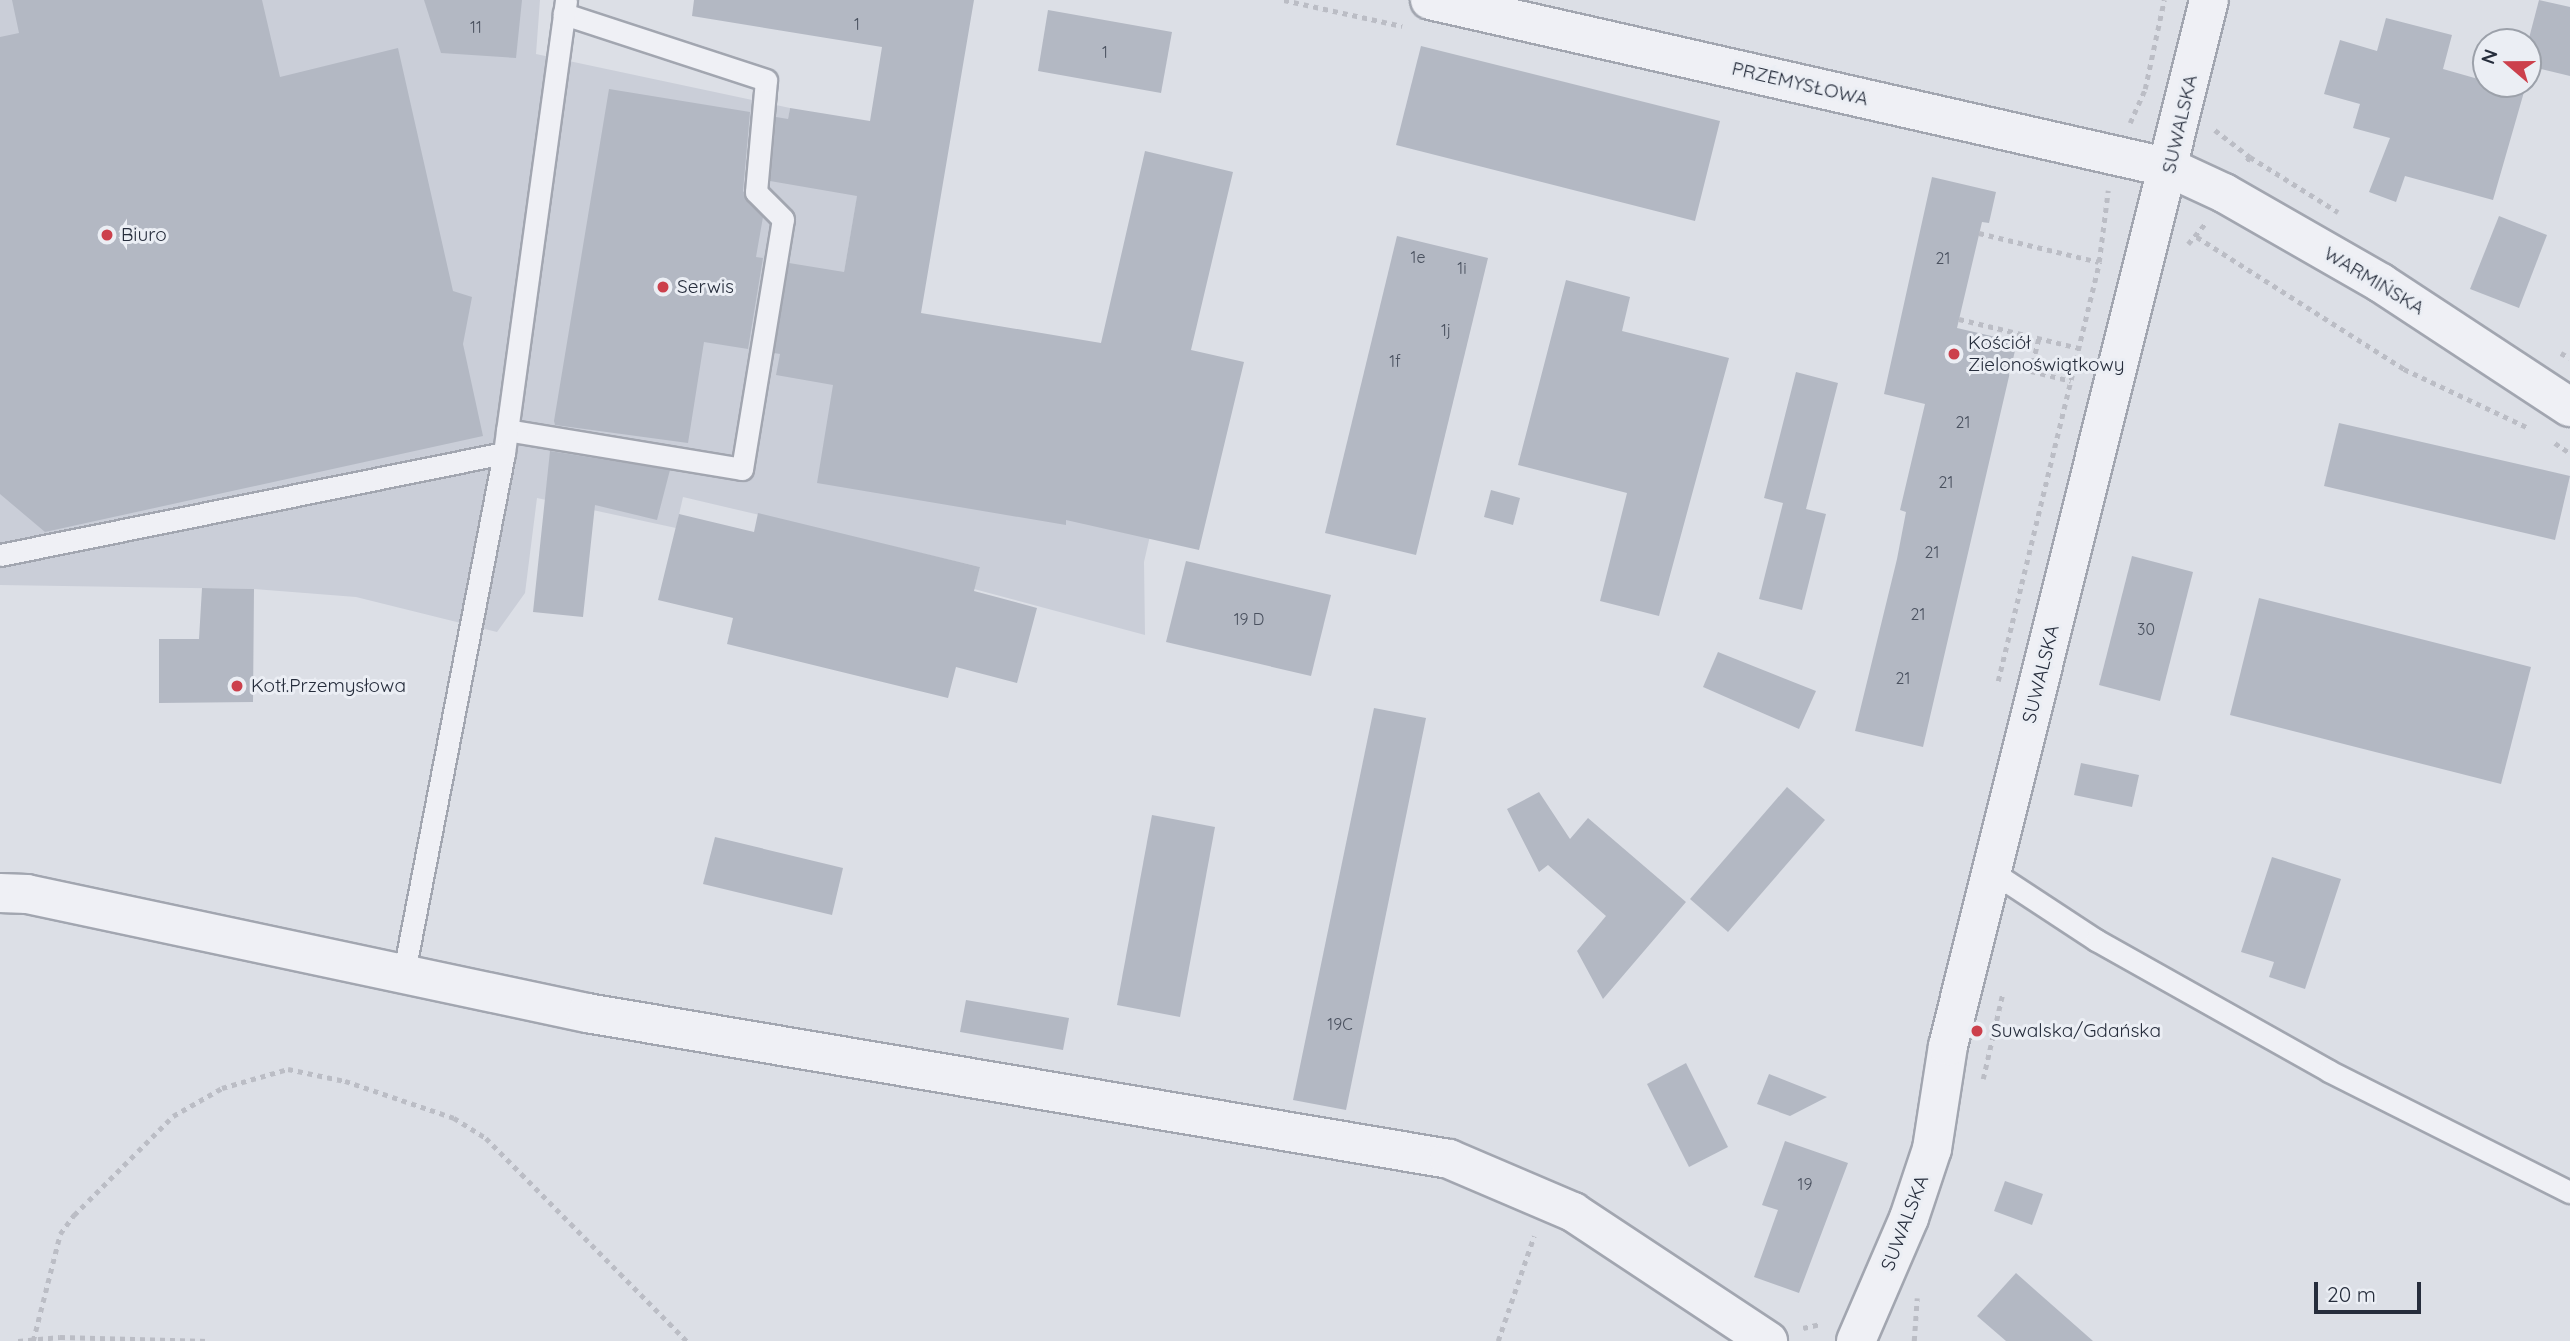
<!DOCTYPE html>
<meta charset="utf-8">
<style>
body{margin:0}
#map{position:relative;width:2570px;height:1341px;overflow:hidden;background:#dcdfe6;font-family:Quicksand,sans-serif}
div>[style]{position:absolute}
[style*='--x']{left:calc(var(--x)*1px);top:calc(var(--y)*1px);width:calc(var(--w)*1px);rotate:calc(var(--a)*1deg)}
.built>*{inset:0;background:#caced8}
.building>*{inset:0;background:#b3b8c3}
.path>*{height:4.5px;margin-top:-2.25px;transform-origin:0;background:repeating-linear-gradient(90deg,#bbbdc5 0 5px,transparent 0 10px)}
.roads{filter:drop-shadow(2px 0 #a2a6b0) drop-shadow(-2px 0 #a2a6b0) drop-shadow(0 2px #a2a6b0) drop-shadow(0 -2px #a2a6b0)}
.service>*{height:21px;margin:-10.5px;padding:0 10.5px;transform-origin:10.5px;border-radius:10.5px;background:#eff0f5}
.minor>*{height:38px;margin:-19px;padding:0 19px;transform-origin:19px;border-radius:19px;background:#eff0f5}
.tertiary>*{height:38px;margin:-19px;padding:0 19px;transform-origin:19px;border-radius:19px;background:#eff0f5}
.dots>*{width:19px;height:19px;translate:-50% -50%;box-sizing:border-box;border:4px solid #ebeef4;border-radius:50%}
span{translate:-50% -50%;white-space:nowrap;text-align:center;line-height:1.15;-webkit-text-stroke:6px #ebeef4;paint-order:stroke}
.number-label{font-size:16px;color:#49505e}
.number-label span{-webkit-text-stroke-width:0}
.street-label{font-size:19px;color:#262d3c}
.poi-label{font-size:19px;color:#262d3c}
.left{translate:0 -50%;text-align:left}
.north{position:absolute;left:2472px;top:28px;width:70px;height:70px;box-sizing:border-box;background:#ebeef4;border:2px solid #9ca1aa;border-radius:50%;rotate:290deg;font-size:19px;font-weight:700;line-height:28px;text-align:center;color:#262d3c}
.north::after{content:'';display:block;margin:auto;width:24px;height:32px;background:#cc404c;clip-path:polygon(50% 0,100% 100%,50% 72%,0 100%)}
.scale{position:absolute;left:2314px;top:1282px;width:107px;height:32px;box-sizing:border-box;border:4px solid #262d3c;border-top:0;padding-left:9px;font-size:21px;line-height:24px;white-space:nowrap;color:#262d3c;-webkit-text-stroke:5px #ebeef4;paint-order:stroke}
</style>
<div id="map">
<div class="built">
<i style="clip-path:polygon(0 0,540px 0,536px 54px,790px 108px,782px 156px,862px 169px,829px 359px,1178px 414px,1144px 562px,1145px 635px,974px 589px,980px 567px,683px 497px,676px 528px,537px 498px,525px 593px,497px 632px,356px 597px,254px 589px,0 585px)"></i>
</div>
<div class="building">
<i style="clip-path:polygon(12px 0,262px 0,280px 77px,398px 48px,453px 291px,472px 297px,463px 344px,483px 436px,45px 532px,0 494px,0 37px,19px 33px)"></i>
<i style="clip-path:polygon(424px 0,522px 0,516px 58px,441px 53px)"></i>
<i style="clip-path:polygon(694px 0,974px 0,921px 313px,1101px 343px,1145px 151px,1233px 172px,1191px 350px,1244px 362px,1199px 550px,1066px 520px,1066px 525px,817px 483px,833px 385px,776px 375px,780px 354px,774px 353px,789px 263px,844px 272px,857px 196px,770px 181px,776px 117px,788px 119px,790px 108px,870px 121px,882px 47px,692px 16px)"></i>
<i style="clip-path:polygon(2539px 0,2570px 7px,2570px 76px,2528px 66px,2528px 42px)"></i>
<i style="clip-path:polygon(1048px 10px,1172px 32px,1161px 93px,1038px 71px)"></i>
<i style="clip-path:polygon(2386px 18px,2452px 35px,2443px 69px,2524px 92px,2493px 200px,2405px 176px,2396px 202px,2369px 192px,2390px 138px,2353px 128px,2360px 104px,2324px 94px,2340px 40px,2377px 51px)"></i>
<i style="clip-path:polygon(1421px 46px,1720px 121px,1695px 221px,1396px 145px)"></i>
<i style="clip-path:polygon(609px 89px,750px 112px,743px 191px,763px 217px,756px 257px,763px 258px,748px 349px,704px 342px,688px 443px,555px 425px,554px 421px)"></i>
<i style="clip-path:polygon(1932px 177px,1996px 192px,1989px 223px,1982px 222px,1957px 328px,2017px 342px,1923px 747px,1855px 731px,1897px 559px,1906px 512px,1900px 510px,1925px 404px,1884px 394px)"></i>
<i style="clip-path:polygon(2499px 216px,2547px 235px,2519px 308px,2470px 289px)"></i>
<i style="clip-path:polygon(1397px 236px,1488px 258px,1416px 555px,1325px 533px)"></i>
<i style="clip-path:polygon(1566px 280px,1630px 297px,1622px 331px,1729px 358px,1659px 616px,1600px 601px,1627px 493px,1518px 465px)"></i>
<i style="clip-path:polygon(1796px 372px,1838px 383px,1806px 509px,1826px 514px,1802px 610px,1759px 599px,1783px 503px,1764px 498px)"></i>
<i style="clip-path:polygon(2339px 423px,2570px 476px,2555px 540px,2324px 486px)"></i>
<i style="clip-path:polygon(550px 451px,670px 470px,657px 520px,595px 505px,583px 617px,533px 612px)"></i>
<i style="clip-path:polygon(1491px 490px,1520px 498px,1513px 525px,1484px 517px)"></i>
<i style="clip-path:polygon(758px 513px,980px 567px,974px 591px,1037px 608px,1017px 683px,956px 667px,948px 698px,727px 644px,733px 618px,658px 600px,679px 514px,754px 532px)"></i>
<i style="clip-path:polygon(2132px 556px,2193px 572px,2160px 701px,2099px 685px)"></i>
<i style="clip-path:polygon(1186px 561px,1331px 595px,1311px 676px,1166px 642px)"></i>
<i style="clip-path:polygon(202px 588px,254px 589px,253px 702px,159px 703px,159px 639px,199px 639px)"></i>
<i style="clip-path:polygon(2259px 598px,2531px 667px,2501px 784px,2230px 715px)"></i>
<i style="clip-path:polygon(1718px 652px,1816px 691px,1799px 729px,1703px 687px)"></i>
<i style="clip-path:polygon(1374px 708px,1426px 718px,1346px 1110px,1293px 1100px)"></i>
<i style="clip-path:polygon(2081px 763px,2139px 775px,2132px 807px,2074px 795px)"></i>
<i style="clip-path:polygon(1787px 787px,1825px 820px,1728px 932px,1690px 899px)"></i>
<i style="clip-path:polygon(1539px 792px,1570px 839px,1588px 818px,1686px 902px,1603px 999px,1577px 951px,1606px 916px,1548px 865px,1539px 872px,1507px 809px)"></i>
<i style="clip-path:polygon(1152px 815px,1215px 827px,1180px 1017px,1117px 1005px)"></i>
<i style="clip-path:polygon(715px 837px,843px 868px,832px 915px,703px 884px)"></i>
<i style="clip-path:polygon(2272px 857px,2341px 879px,2305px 989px,2269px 977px,2274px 962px,2241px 952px)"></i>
<i style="clip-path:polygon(966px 1000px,1069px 1018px,1063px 1050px,960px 1032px)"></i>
<i style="clip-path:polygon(1686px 1063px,1728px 1147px,1689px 1167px,1647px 1084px)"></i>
<i style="clip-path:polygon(1769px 1074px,1827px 1097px,1790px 1116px,1757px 1104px)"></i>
<i style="clip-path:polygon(1785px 1141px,1848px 1163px,1799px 1293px,1754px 1277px,1778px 1210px,1762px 1205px)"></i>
<i style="clip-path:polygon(2005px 1181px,2043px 1194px,2032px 1225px,1994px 1211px)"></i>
<i style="clip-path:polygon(2016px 1273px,2093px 1341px,2006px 1341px,1977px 1316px)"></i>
</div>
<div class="path">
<i style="--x:1284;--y:0;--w:121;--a:12.4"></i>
<i style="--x:2130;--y:123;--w:37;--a:-66"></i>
<i style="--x:2145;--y:89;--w:91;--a:-77.9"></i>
<i style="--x:2215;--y:130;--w:44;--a:37.6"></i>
<i style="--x:2250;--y:157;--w:9;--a:122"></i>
<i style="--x:2250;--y:157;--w:104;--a:32"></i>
<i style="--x:1979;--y:233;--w:123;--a:13.6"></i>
<i style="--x:2197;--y:237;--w:246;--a:32.5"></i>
<i style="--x:2404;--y:369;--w:138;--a:25.3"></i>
<i style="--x:2188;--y:244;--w:26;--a:-50"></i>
<i style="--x:1959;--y:319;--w:123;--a:13.6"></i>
<i style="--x:2039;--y:339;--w:33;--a:104"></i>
<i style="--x:2031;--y:371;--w:41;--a:14"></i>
<i style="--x:2561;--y:353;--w:10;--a:29"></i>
<i style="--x:2555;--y:443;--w:18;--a:34"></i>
<i style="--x:1998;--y:681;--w:431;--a:-76.4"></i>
<i style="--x:2099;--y:262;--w:72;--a:-82.8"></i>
<i style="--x:1983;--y:1079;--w:89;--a:-77.1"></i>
<i style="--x:1803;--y:1328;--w:18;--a:-13"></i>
<i style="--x:18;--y:1341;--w:42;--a:-5.4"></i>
<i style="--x:60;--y:1337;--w:149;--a:1.5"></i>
<i style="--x:33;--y:1341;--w:110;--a:-75.8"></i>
<i style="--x:60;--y:1234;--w:24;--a:-54"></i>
<i style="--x:74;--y:1215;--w:140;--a:-45"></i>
<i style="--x:173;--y:1116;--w:56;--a:-29.7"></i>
<i style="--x:222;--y:1088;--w:69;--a:-16.1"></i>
<i style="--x:288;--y:1069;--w:58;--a:11.9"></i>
<i style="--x:345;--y:1081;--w:115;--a:18.7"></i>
<i style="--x:454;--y:1118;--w:38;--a:32"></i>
<i style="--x:486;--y:1138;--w:286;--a:45.3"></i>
<i style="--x:1498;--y:1341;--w:111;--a:-71.1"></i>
<i style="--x:1914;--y:1341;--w:43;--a:-86"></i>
</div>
<div class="roads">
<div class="service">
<i style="--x:507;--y:430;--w:238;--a:9.4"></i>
<i style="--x:742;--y:469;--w:253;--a:-80.7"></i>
<i style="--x:783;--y:219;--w:38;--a:-135"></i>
<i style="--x:756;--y:192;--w:112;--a:-84.9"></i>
<i style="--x:766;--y:80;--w:213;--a:-161.9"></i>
<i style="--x:0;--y:555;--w:514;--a:-11.44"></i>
<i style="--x:504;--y:453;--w:457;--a:-82.2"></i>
<i style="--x:1991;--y:871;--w:126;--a:33.3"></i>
<i style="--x:2096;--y:940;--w:267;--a:29.3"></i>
<i style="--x:2329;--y:1071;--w:270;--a:26.7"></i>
<i style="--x:403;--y:977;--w:534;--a:-79.09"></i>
</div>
<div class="minor">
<i style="--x:1430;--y:0;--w:759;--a:12.79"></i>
<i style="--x:2170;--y:168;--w:60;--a:24.8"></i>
<i style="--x:2224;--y:193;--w:181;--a:29.8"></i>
<i style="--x:2381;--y:283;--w:226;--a:33.3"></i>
<i style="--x:0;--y:893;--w:27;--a:2"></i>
<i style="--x:27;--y:894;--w:573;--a:12"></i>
<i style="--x:587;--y:1013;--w:874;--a:9.61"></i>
<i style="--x:1449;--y:1159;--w:135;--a:23.1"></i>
<i style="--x:1573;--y:1212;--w:234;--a:33.5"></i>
</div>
<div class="tertiary">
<i style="--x:1856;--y:1341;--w:134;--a:-66.7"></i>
<i style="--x:1909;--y:1218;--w:73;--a:-71.6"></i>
<i style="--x:1932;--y:1149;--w:104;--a:-81.2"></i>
<i style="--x:1948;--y:1046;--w:1078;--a:-75.99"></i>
</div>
</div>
<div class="dots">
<i style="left:107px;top:235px;background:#cc404c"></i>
<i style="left:663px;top:287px;background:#cc404c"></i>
<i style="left:1954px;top:354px;background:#cc404c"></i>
<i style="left:237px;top:686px;background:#cc404c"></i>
<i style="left:1977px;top:1031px;background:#cc404c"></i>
</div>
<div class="number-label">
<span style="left:857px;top:24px">1</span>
<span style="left:476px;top:27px">11</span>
<span style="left:1105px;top:52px">1</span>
<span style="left:1418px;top:257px">1e</span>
<span style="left:1943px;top:258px">21</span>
<span style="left:1462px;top:268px">1i</span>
<span style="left:1446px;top:330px">1j</span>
<span style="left:1395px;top:361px">1f</span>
<span style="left:1963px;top:422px">21</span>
<span style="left:1946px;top:482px">21</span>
<span style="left:1932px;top:552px">21</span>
<span style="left:1918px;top:614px">21</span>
<span style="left:1249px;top:619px">19 D</span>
<span style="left:2146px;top:629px">30</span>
<span style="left:1903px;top:678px">21</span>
<span style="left:1340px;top:1024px">19C</span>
<span style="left:1805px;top:1184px">19</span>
</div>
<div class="street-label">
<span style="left:1800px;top:84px;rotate:13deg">PRZEMYSŁOWA</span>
<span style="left:2180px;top:124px;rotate:-77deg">SUWALSKA</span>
<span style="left:2374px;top:281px;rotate:31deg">WARMIŃSKA</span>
<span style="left:2041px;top:674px;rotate:-76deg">SUWALSKA</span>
<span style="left:1905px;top:1223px;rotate:-69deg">SUWALSKA</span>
</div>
<div class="poi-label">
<span class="left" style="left:121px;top:235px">Biuro</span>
<span class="left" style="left:677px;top:287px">Serwis</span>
<span class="left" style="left:1968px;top:354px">Kościół<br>Zielonoświątkowy</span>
<span class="left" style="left:251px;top:686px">Kotł.Przemysłowa</span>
<span class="left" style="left:1991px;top:1031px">Suwalska/Gdańska</span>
</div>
<div class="north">N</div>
<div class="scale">20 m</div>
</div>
